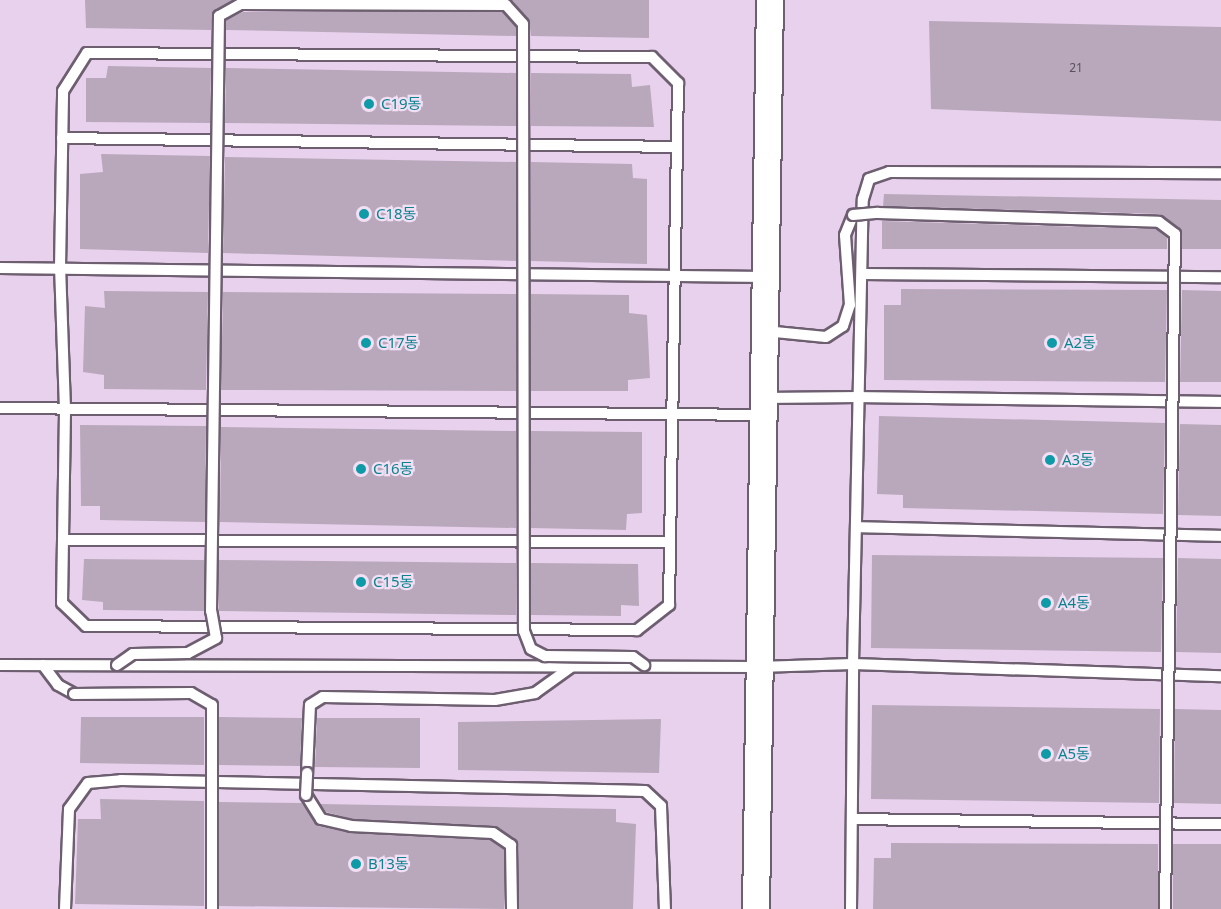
<!DOCTYPE html>
<meta charset="utf-8">
<style>
body{margin:0}
#map{position:relative;width:1221px;height:909px;overflow:hidden;background:#f1dff4;font-family:"Noto Sans","Noto Sans KR",sans-serif}
div>[style]{position:absolute}
[style*='--x']{left:calc(var(--x)*1px);top:calc(var(--y)*1px);width:calc(var(--w)*1px);rotate:calc(var(--a)*1deg)}
.built>*{inset:0;background:#e8d1ec}
.building>*{inset:0;background:#b9a8bc}
.roads{filter:drop-shadow(2px 0 #6d5e70) drop-shadow(-2px 0 #6d5e70) drop-shadow(0 2px #6d5e70) drop-shadow(0 -2px #6d5e70)}
.service>*{height:10px;margin:-5px;padding:0 5px;transform-origin:5px;border-radius:5px;background:#fff}
.tertiary>*{height:26px;margin:-13px;padding:0 13px;transform-origin:13px;border-radius:13px;background:#fff}
.bridges{filter:drop-shadow(2px 0 #6d5e70) drop-shadow(-2px 0 #6d5e70) drop-shadow(0 2px #6d5e70) drop-shadow(0 -2px #6d5e70)}
.service-bridge>*{height:10px;margin:-5px;padding:0 5px;transform-origin:5px;border-radius:5px;background:#fff}
.dots>*{width:16px;height:16px;translate:-50% -50%;box-sizing:border-box;border:3px solid #f1dff4;border-radius:50%}
span{translate:-50% -50%;white-space:nowrap;text-align:center;line-height:1.15;-webkit-text-stroke:4.5px #f1dff4;paint-order:stroke}
.number-label{font-size:12px;color:#59505a}
.number-label span{-webkit-text-stroke-width:0}
.culture-label{font-size:15px;color:#0d838f}
.left{translate:0 -50%;text-align:left}
</style>
<div id="map">
<div class="built">
<i style="clip-path:polygon(0 0,1221px 0,1221px 909px,0 909px)"></i>
</div>
<div class="building">
<i style="clip-path:polygon(85px 0,233px 0,213px 12px,211px 30px,86px 28px)"></i>
<i style="clip-path:polygon(512px 0,649px 0,649px 38px,531px 36px,529px 20px)"></i>
<i style="clip-path:polygon(243px 12px,503px 12px,516px 27px,516px 36px,226px 30px,226px 20px)"></i>
<i style="clip-path:polygon(929px 21px,1221px 27px,1221px 121px,931px 109px)"></i>
<i style="clip-path:polygon(108px 66px,211px 68px,210px 123px,86px 122px,86px 78px,106px 78px)"></i>
<i style="clip-path:polygon(226px 68px,516px 73px,516px 126px,225px 123px)"></i>
<i style="clip-path:polygon(531px 73px,631px 74px,632px 87px,650px 85px,654px 127px,531px 126px)"></i>
<i style="clip-path:polygon(101px 154px,210px 156px,208px 253px,80px 249px,80px 174px,103px 172px)"></i>
<i style="clip-path:polygon(225px 157px,516px 162px,516px 261px,223px 253px)"></i>
<i style="clip-path:polygon(531px 162px,632px 164px,633px 178px,647px 179px,647px 264px,531px 261px)"></i>
<i style="clip-path:polygon(884px 194px,1221px 200px,1221px 249px,1182px 249px,1181px 230px,1159px 214px,883px 206px)"></i>
<i style="clip-path:polygon(882px 221px,1156px 229px,1167px 238px,1167px 249px,882px 249px)"></i>
<i style="clip-path:polygon(901px 289px,1167px 290px,1165px 382px,884px 380px,884px 305px,901px 305px)"></i>
<i style="clip-path:polygon(1182px 290px,1221px 291px,1221px 382px,1180px 382px)"></i>
<i style="clip-path:polygon(104px 291px,208px 292px,206px 390px,104px 389px,104px 375px,83px 372px,85px 306px,105px 308px)"></i>
<i style="clip-path:polygon(223px 292px,516px 294px,516px 391px,221px 390px)"></i>
<i style="clip-path:polygon(531px 294px,629px 295px,629px 313px,647px 315px,650px 378px,628px 380px,628px 391px,531px 391px)"></i>
<i style="clip-path:polygon(879px 416px,1165px 423px,1163px 514px,903px 508px,903px 495px,877px 494px)"></i>
<i style="clip-path:polygon(1180px 424px,1221px 425px,1221px 516px,1178px 515px)"></i>
<i style="clip-path:polygon(80px 425px,206px 426px,205px 522px,100px 520px,100px 506px,81px 506px)"></i>
<i style="clip-path:polygon(221px 427px,516px 431px,516px 528px,220px 522px)"></i>
<i style="clip-path:polygon(531px 431px,642px 432px,642px 513px,627px 514px,626px 530px,531px 528px)"></i>
<i style="clip-path:polygon(872px 555px,1163px 558px,1161px 652px,871px 648px)"></i>
<i style="clip-path:polygon(1178px 558px,1221px 559px,1221px 653px,1176px 652px)"></i>
<i style="clip-path:polygon(84px 559px,204px 560px,204px 611px,103px 610px,103px 602px,82px 600px)"></i>
<i style="clip-path:polygon(219px 560px,516px 563px,516px 615px,219px 611px)"></i>
<i style="clip-path:polygon(531px 563px,638px 564px,639px 606px,621px 605px,621px 616px,531px 615px)"></i>
<i style="clip-path:polygon(872px 705px,1160px 709px,1159px 803px,871px 799px)"></i>
<i style="clip-path:polygon(1175px 709px,1221px 710px,1221px 804px,1174px 803px)"></i>
<i style="clip-path:polygon(81px 717px,204px 717px,204px 765px,80px 763px)"></i>
<i style="clip-path:polygon(219px 717px,302px 718px,300px 766px,219px 765px)"></i>
<i style="clip-path:polygon(317px 718px,420px 718px,420px 768px,315px 767px)"></i>
<i style="clip-path:polygon(661px 719px,659px 773px,458px 770px,458px 722px)"></i>
<i style="clip-path:polygon(100px 799px,204px 801px,204px 906px,75px 904px,78px 819px,101px 819px)"></i>
<i style="clip-path:polygon(219px 802px,302px 803px,318px 826px,350px 833px,491px 840px,504px 849px,504px 909px,219px 906px)"></i>
<i style="clip-path:polygon(320px 804px,616px 809px,616px 822px,636px 824px,633px 909px,519px 909px,518px 842px,497px 827px,352px 819px,326px 812px)"></i>
<i style="clip-path:polygon(891px 843px,1158px 844px,1158px 909px,873px 909px,874px 858px,891px 858px)"></i>
<i style="clip-path:polygon(1173px 844px,1221px 844px,1221px 909px,1173px 909px)"></i>
</div>
<div class="roads">
<div class="service">
<i style="--x:87;--y:53;--w:565;--a:0.41"></i>
<i style="--x:652;--y:57;--w:37;--a:45"></i>
<i style="--x:678;--y:83;--w:522;--a:90.99"></i>
<i style="--x:669;--y:605;--w:41;--a:142"></i>
<i style="--x:637;--y:630;--w:551;--a:-179.58"></i>
<i style="--x:86;--y:626;--w:33;--a:-136"></i>
<i style="--x:62;--y:603;--w:194;--a:-89.1"></i>
<i style="--x:65;--y:409;--w:141;--a:-92"></i>
<i style="--x:60;--y:268;--w:177;--a:-89"></i>
<i style="--x:63;--y:91;--w:45;--a:-57.7"></i>
<i style="--x:62;--y:138;--w:615;--a:0.84"></i>
<i style="--x:0;--y:268;--w:766;--a:0.67"></i>
<i style="--x:862;--y:274;--w:359;--a:0.5"></i>
<i style="--x:765;--y:331;--w:61;--a:5.6"></i>
<i style="--x:826;--y:337;--w:20;--a:-33"></i>
<i style="--x:843;--y:326;--w:22;--a:-72"></i>
<i style="--x:850;--y:305;--w:70;--a:-94.1"></i>
<i style="--x:845;--y:235;--w:22;--a:-68"></i>
<i style="--x:764;--y:398;--w:95;--a:-0.6"></i>
<i style="--x:859;--y:397;--w:362;--a:0.8"></i>
<i style="--x:0;--y:408;--w:764;--a:0.52"></i>
<i style="--x:856;--y:527;--w:365;--a:1.4"></i>
<i style="--x:63;--y:540;--w:606;--a:0.19"></i>
<i style="--x:0;--y:665;--w:758;--a:0.15"></i>
<i style="--x:758;--y:667;--w:95;--a:-1.8"></i>
<i style="--x:853;--y:664;--w:368;--a:1.9"></i>
<i style="--x:43;--y:665;--w:25;--a:53"></i>
<i style="--x:58;--y:685;--w:18;--a:29"></i>
<i style="--x:307;--y:773;--w:68;--a:-87.5"></i>
<i style="--x:310;--y:705;--w:15;--a:-32"></i>
<i style="--x:323;--y:697;--w:172;--a:1"></i>
<i style="--x:495;--y:700;--w:41;--a:-9.9"></i>
<i style="--x:535;--y:693;--w:48;--a:-35.7"></i>
<i style="--x:306;--y:795;--w:28;--a:58"></i>
<i style="--x:321;--y:819;--w:31;--a:13"></i>
<i style="--x:351;--y:826;--w:142;--a:2.8"></i>
<i style="--x:493;--y:833;--w:22;--a:34"></i>
<i style="--x:511;--y:845;--w:64;--a:89.1"></i>
<i style="--x:852;--y:819;--w:369;--a:0.8"></i>
<i style="--x:65;--y:909;--w:100;--a:-87.7"></i>
<i style="--x:69;--y:809;--w:32;--a:-54"></i>
<i style="--x:88;--y:783;--w:33;--a:-5"></i>
<i style="--x:121;--y:780;--w:524;--a:1.2"></i>
<i style="--x:645;--y:791;--w:22;--a:43"></i>
<i style="--x:661;--y:806;--w:103;--a:87.8"></i>
<i style="--x:851;--y:909;--w:245;--a:-89.5"></i>
<i style="--x:853;--y:664;--w:465;--a:-88.8"></i>
<i style="--x:863;--y:199;--w:21;--a:-73"></i>
<i style="--x:869;--y:179;--w:21;--a:-19"></i>
<i style="--x:889;--y:172;--w:332;--a:0.2"></i>
</div>
<div class="tertiary">
<i style="--x:756;--y:909;--w:909;--a:-89.12"></i>
</div>
</div>
<div class="bridges">
<div class="service-bridge">
<i style="--x:853;--y:215;--w:25;--a:-5"></i>
<i style="--x:878;--y:213;--w:281;--a:1.8"></i>
<i style="--x:1159;--y:222;--w:20;--a:37"></i>
<i style="--x:1175;--y:234;--w:675;--a:90.85"></i>
<i style="--x:117;--y:665;--w:19;--a:-35"></i>
<i style="--x:133;--y:654;--w:55;--a:-1"></i>
<i style="--x:188;--y:653;--w:32;--a:-28"></i>
<i style="--x:216;--y:638;--w:27;--a:-100"></i>
<i style="--x:211;--y:611;--w:595;--a:-89.23"></i>
<i style="--x:219;--y:16;--w:25;--a:-29"></i>
<i style="--x:241;--y:4;--w:265;--a:0.2"></i>
<i style="--x:506;--y:5;--w:25;--a:48"></i>
<i style="--x:523;--y:24;--w:607;--a:89.91"></i>
<i style="--x:524;--y:631;--w:19;--a:69"></i>
<i style="--x:531;--y:649;--w:16;--a:27"></i>
<i style="--x:545;--y:656;--w:88;--a:0.7"></i>
<i style="--x:633;--y:657;--w:14;--a:36"></i>
<i style="--x:74;--y:694;--w:117;--a:-0.5"></i>
<i style="--x:191;--y:693;--w:24;--a:30"></i>
<i style="--x:212;--y:705;--w:204;--a:90"></i>
<i style="--x:306;--y:795;--w:22;--a:-87"></i>
</div>
</div>
<div class="dots">
<i style="left:369px;top:104px;background:#0f9aa8"></i>
<i style="left:364px;top:214px;background:#0f9aa8"></i>
<i style="left:366px;top:343px;background:#0f9aa8"></i>
<i style="left:1052px;top:343px;background:#0f9aa8"></i>
<i style="left:1050px;top:460px;background:#0f9aa8"></i>
<i style="left:361px;top:469px;background:#0f9aa8"></i>
<i style="left:361px;top:582px;background:#0f9aa8"></i>
<i style="left:1046px;top:603px;background:#0f9aa8"></i>
<i style="left:1046px;top:754px;background:#0f9aa8"></i>
<i style="left:356px;top:864px;background:#0f9aa8"></i>
</div>
<div class="number-label">
<span style="left:1076px;top:68px">21</span>
</div>
<div class="culture-label">
<span class="left" style="left:381px;top:104px">C19동</span>
<span class="left" style="left:376px;top:214px">C18동</span>
<span class="left" style="left:378px;top:343px">C17동</span>
<span class="left" style="left:1064px;top:343px">A2동</span>
<span class="left" style="left:1062px;top:460px">A3동</span>
<span class="left" style="left:373px;top:469px">C16동</span>
<span class="left" style="left:373px;top:582px">C15동</span>
<span class="left" style="left:1058px;top:603px">A4동</span>
<span class="left" style="left:1058px;top:754px">A5동</span>
<span class="left" style="left:368px;top:864px">B13동</span>
</div>
</div>
